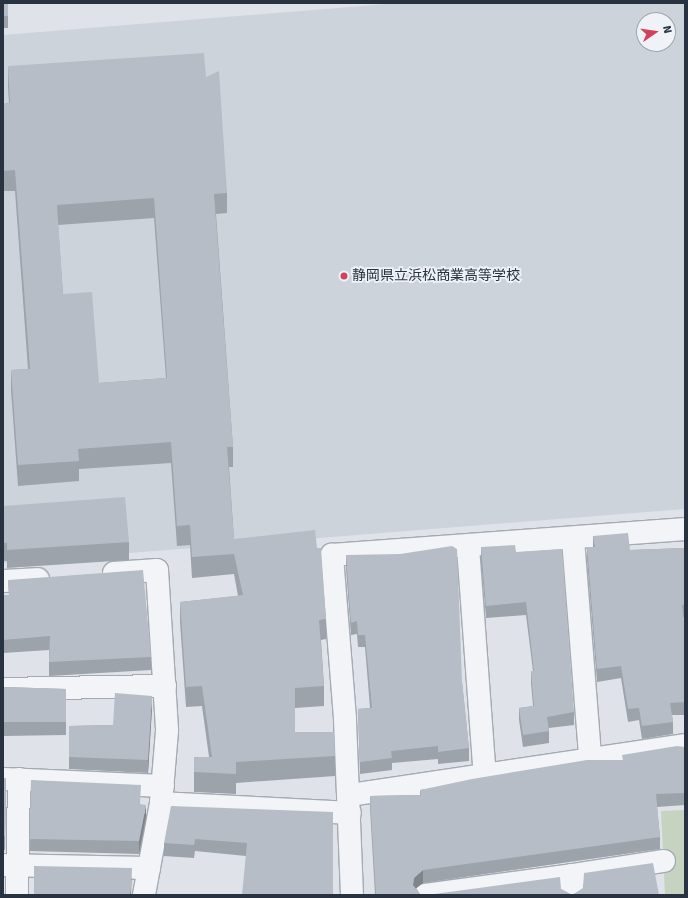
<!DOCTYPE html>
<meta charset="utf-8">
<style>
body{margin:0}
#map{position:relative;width:688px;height:898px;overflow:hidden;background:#dfe3e9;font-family:Signika,"Noto Sans JP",sans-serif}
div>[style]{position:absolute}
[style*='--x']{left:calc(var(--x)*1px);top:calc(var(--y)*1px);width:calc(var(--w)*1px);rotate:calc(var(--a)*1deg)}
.built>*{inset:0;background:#cdd3db}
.green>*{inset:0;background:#c6d3c0}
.roads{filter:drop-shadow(1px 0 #a4aab3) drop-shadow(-1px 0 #a4aab3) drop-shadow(0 1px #a4aab3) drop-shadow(0 -1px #a4aab3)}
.minor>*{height:22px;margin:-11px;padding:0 11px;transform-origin:11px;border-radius:11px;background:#f2f4f7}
.wall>*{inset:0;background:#9da3aa}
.shaded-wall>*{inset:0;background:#80848b}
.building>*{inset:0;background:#b7bdc6}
.dots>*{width:11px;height:11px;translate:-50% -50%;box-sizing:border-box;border:2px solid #eff2f6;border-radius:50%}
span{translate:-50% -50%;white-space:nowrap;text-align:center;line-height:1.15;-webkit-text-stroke:3.5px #eff2f6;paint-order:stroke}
.poi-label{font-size:14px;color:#283240}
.left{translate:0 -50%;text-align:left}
.frame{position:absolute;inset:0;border:4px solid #283240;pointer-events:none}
.north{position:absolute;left:636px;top:12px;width:40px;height:40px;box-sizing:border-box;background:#eff2f6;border:1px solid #9fa5ad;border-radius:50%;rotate:77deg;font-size:11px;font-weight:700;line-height:16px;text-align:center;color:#283240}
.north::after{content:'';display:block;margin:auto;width:14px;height:18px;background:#d0425e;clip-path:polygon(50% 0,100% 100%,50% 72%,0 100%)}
</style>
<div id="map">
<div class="built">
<i style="clip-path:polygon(evenodd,399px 3px,685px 3px,685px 509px,3px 563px,3px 35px,399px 3px,644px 20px,668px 20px,668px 44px,644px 44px,644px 20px)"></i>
</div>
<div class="green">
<i style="clip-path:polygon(685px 810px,685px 895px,665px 895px,661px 811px)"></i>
</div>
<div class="roads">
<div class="minor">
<i style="--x:573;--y:539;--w:219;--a:85.5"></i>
<i style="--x:468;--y:547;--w:230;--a:85.8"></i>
<i style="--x:114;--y:573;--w:43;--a:-4"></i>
<i style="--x:157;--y:570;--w:161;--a:86.4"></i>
<i style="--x:167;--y:731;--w:72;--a:94.8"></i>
<i style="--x:161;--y:803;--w:94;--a:100.5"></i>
<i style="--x:3;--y:581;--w:35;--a:-3"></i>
<i style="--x:3;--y:689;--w:162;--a:-1.1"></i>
<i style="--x:3;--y:779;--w:160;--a:2.5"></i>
<i style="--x:350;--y:795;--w:339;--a:-8.5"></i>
<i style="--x:161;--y:803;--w:189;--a:3"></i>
<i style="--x:3;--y:865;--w:146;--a:1.2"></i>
<i style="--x:572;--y:875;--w:93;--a:-8.7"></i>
<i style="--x:17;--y:895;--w:116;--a:-89"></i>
<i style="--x:352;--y:895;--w:177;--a:-92.3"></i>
<i style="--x:345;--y:718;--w:164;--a:-94.6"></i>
<i style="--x:332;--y:555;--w:354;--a:-4.2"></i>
<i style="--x:425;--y:895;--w:148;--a:-7.7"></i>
<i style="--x:572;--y:875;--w:20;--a:90"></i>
</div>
</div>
<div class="wall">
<i style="clip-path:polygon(3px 3px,8px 3px,8px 28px,3px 28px)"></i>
<i style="clip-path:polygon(evenodd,8px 66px,206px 77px,227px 193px,227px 213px,216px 214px,233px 447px,233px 467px,229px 467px,234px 539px,317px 548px,326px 619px,326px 639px,321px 640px,324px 686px,324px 706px,295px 708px,295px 732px,335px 756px,335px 776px,236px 783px,236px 794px,194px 792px,194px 757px,209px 757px,202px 706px,186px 707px,180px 622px,180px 602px,238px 596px,234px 574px,192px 578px,190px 545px,177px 546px,171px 463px,79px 469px,79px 481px,18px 486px,11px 390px,11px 370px,28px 369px,15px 191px,3px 191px,3px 104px,9px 103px,8px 87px,8px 66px,154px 218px,166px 378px,99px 383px,63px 294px,58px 225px,154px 218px)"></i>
<i style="clip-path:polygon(3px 506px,129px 542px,129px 560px,7px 568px,7px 561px,3px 561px)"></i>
<i style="clip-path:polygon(593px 536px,630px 550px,685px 548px,685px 618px,683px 618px,685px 630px,685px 715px,672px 715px,673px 722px,673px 734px,642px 739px,639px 720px,628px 722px,621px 678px,597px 682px,587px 560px,587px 547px,593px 547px)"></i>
<i style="clip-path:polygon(481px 547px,516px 552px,574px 712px,574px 725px,549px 728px,549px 743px,523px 747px,519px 720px,519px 708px,533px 706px,531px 683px,531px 671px,533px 671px,526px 615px,486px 618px,481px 560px)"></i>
<i style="clip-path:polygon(346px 555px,462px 682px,469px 748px,469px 761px,438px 764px,438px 759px,392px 763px,392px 770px,360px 774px,358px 709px,370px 708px,365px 647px,358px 647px,357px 634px,351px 635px,346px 568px)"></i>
<i style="clip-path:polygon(8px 580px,151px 657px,151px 670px,49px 676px,49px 650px,3px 653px,3px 595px,9px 595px)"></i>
<i style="clip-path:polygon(3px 687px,66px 689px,66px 735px,3px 736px)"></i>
<i style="clip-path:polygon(152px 708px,148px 773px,69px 769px,69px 726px,113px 725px)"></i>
<i style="clip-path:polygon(685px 747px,685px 805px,657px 807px,660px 837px,660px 849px,423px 883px,416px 888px,420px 894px,427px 895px,561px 889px,572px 895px,375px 895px,370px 808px,370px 796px,420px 795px,420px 790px,622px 760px)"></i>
<i style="clip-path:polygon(3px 778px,6px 778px,5px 850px,3px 850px)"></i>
<i style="clip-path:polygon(31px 780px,140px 804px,146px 817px,139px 854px,30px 851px)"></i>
<i style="clip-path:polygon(333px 812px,246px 856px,195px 851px,194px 858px,164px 856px,164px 843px)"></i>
</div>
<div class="shaded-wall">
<i style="clip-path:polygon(152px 696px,152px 708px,148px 773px,148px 760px)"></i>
<i style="clip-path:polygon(146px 805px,146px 817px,139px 854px,139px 841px)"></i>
<i style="clip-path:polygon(132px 868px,131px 895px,130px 895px)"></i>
<i style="clip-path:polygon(423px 870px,423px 883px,414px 890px,413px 885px,414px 878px)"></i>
</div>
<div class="building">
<i style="clip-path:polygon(3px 3px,8px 3px,8px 16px,3px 16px)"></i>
<i style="clip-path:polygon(evenodd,204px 53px,206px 77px,219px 71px,227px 193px,214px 194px,233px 447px,227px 447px,234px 539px,315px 530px,317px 548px,321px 548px,326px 619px,319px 620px,324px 686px,295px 688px,295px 732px,334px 732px,335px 756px,236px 762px,236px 774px,194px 772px,194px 757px,212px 757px,202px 686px,186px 687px,180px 602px,243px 595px,234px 554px,192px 557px,190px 525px,177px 526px,171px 442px,78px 449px,79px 461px,18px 465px,11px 370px,30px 369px,15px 170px,3px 171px,3px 104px,10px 103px,8px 66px,204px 53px,154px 198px,167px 378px,99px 383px,92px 292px,63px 294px,57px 205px,154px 198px)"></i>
<i style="clip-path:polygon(125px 497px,129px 542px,7px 550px,7px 543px,3px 543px,3px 506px)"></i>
<i style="clip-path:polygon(628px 533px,630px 550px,685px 548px,685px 605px,682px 605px,685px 630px,685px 702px,670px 703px,673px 722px,642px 726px,639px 708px,628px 709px,621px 666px,597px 669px,587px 547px,595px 547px,593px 536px)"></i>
<i style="clip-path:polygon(515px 545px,516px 552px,562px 549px,574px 712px,547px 717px,549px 731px,523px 735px,519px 708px,534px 706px,531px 671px,534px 671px,526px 602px,486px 606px,481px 547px)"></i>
<i style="clip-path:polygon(452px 546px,457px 549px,462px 682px,469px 748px,438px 752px,438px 746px,391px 751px,392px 758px,360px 762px,358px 709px,372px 708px,365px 635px,358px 635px,357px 621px,351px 623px,346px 555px,400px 554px)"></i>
<i style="clip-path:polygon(143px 570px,151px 657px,49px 662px,50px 636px,3px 640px,3px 595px,9px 595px,8px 580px)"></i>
<i style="clip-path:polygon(3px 687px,66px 689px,66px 722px,3px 722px)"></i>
<i style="clip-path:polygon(115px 693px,152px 696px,148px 760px,69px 757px,69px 726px,113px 725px)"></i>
<i style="clip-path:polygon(677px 746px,685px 747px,685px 793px,656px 794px,660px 837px,423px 870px,414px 878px,413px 885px,420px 894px,427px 895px,560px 877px,561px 889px,572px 895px,376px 895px,370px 796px,421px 795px,420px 790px,472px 779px,587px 760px,623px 760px,622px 755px)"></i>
<i style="clip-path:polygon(3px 778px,6px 778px,5px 836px,3px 836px)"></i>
<i style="clip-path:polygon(31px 780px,141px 785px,140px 804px,146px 805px,139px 841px,30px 839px)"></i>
<i style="clip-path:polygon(171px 806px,333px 812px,333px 895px,242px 895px,247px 843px,195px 839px,194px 845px,164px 843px)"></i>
<i style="clip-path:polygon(653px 863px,659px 895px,572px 895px,583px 888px,584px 873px)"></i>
<i style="clip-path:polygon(34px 866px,132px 868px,130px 895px,34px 895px)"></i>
</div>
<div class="dots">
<i style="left:344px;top:276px;background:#d0425e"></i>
</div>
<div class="poi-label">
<span class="left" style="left:352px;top:276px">静岡県立浜松商業高等学校</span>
</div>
<div class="frame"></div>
<div class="north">N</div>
</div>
